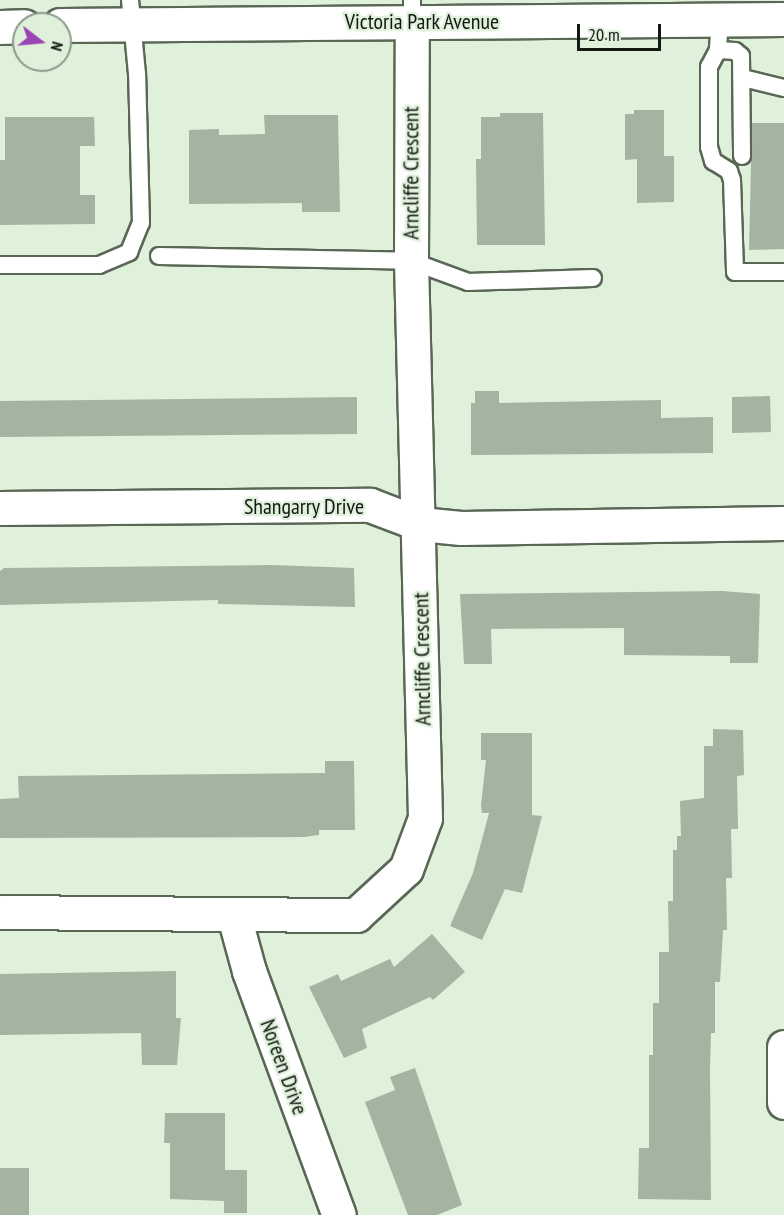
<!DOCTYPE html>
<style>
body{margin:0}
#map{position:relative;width:784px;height:1215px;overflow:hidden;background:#dff0db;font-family:"PT Sans Narrow",sans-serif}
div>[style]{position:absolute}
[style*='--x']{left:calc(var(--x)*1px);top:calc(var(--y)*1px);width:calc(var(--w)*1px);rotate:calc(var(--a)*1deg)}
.building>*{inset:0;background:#a4b4a0}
.roads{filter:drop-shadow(2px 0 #596755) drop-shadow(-2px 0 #596755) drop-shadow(0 2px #596755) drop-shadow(0 -2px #596755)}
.lane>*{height:16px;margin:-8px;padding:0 8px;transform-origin:8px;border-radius:8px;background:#fff}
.street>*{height:33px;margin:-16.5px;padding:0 16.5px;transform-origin:16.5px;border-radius:16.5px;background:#fff}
.secondary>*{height:33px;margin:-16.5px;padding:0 16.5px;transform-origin:16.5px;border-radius:16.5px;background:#fff}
span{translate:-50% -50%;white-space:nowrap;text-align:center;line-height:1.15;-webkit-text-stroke:4.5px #dff0db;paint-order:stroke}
.street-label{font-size:22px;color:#131912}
.north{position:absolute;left:12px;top:12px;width:60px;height:60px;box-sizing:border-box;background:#dff0db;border:2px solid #8d9a8b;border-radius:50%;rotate:106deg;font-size:16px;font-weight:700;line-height:24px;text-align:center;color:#131912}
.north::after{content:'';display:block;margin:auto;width:21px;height:27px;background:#9c44b1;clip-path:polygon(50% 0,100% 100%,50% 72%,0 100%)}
.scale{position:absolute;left:577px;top:24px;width:84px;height:27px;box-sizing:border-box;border:3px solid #131912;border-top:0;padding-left:8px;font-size:18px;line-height:21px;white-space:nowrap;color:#131912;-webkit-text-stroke:4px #dff0db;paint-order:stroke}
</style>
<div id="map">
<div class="building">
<i style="clip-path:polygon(634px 110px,664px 110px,664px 156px,674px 156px,674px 202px,637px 203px,637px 159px,625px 160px,625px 114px,634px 114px)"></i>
<i style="clip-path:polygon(500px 113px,543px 113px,545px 245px,477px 245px,476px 159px,481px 159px,481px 117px,500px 117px)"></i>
<i style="clip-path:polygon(264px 115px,338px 115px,340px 212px,302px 212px,302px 203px,189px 204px,189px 130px,219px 129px,219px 135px,265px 134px)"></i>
<i style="clip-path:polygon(5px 117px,94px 117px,95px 146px,80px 146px,80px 195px,95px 195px,95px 224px,0 225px,0 160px,5px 160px)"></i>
<i style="clip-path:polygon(752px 123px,784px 123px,784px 249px,749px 250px)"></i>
<i style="clip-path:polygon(475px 391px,499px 391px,499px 403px,661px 400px,661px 418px,713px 417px,713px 453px,471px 455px,471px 403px,475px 403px)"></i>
<i style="clip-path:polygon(770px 396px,771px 432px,732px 433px,732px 397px)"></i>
<i style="clip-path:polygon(357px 397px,357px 434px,0 437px,0 401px)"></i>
<i style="clip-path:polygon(273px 565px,354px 568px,355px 607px,218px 604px,218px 600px,0 605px,0 571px,4px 568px)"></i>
<i style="clip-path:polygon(722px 591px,760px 594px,758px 663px,730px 663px,730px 656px,624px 655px,624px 628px,491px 629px,492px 664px,464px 664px,460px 594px)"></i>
<i style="clip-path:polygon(713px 729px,743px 730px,744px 775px,737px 776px,738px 829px,731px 829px,732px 878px,726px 878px,727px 930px,723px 930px,720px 982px,715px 982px,715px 1033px,711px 1033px,710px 1068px,711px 1200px,638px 1199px,639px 1148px,649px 1148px,649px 1055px,653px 1055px,653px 1003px,659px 1003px,659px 952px,669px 952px,668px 901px,673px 901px,673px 850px,677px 850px,677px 836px,681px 836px,680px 801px,704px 798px,704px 746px,713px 746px)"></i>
<i style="clip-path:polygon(481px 733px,532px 733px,532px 815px,542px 816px,522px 893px,505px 889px,482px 940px,450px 926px,473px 873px,489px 813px,482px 813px,481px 805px,486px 760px,481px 760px)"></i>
<i style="clip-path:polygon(325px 761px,354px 761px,355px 830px,319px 830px,319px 835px,304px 837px,0 838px,0 799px,19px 798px,18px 776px,325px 773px)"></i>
<i style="clip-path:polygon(432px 934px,465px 972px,433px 1000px,430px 997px,362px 1029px,367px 1048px,344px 1058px,309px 987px,338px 974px,341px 981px,390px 959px,394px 967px)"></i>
<i style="clip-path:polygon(176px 971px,176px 1018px,181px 1018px,177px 1065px,142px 1065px,141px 1033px,0 1035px,0 974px)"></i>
<i style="clip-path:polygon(415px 1068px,462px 1205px,437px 1215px,408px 1215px,365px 1102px,395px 1090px,390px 1077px)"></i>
<i style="clip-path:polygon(165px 1113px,225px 1113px,225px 1170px,247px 1170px,247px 1213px,224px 1213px,224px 1201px,170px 1199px,170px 1143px,164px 1143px)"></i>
<i style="clip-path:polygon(0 1168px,29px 1168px,29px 1215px,0 1215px)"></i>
</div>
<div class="roads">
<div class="lane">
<i style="--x:720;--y:19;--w:31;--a:94"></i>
<i style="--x:718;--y:50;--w:19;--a:118"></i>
<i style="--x:709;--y:67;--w:80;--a:90"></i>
<i style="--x:709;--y:147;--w:15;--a:74"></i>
<i style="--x:713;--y:161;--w:19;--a:32"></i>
<i style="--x:729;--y:171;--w:9;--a:72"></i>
<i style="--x:732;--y:180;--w:92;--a:88.1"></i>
<i style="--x:735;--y:272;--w:49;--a:0"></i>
<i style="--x:412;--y:22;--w:22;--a:-90"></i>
<i style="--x:718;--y:50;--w:17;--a:3"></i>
<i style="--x:735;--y:51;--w:8;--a:40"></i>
<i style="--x:741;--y:56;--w:100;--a:89.4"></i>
<i style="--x:743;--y:78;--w:42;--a:13.7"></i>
<i style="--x:159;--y:256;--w:252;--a:1.1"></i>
<i style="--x:411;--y:261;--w:61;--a:20.2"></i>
<i style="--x:468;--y:282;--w:125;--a:-1.8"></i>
<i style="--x:0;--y:265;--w:99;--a:0"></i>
<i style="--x:99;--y:265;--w:33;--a:-23"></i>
<i style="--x:129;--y:252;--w:31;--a:-68"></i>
<i style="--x:141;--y:223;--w:149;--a:-91.5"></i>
<i style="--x:137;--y:74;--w:74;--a:-95.4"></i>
</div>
<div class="street">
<i style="--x:0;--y:508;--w:370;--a:-0.5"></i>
<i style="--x:370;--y:505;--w:53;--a:20.8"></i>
<i style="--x:420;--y:524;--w:41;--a:5.6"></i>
<i style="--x:461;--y:528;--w:323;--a:-0.9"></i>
<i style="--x:0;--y:912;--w:356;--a:0.5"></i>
<i style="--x:356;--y:915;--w:68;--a:-42.6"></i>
<i style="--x:406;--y:869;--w:54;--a:-69.6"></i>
<i style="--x:425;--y:818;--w:557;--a:-91.44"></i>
<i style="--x:411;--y:261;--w:239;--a:-89.8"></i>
<i style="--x:234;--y:916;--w:57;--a:74.7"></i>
<i style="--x:249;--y:971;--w:260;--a:69.8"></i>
<i style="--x:784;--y:1047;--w:55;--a:90"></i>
</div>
<div class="secondary">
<i style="--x:60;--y:25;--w:724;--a:-0.47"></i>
<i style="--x:0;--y:27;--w:24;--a:-2"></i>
</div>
</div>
<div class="street-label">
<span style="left:422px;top:22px">Victoria Park Avenue</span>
<span style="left:411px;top:173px;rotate:-90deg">Arncliffe Crescent</span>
<span style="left:304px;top:507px">Shangarry Drive</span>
<span style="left:422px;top:659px;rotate:-91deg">Arncliffe Crescent</span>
<span style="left:284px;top:1067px;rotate:70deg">Noreen Drive</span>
</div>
<div class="north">N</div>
<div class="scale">20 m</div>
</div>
